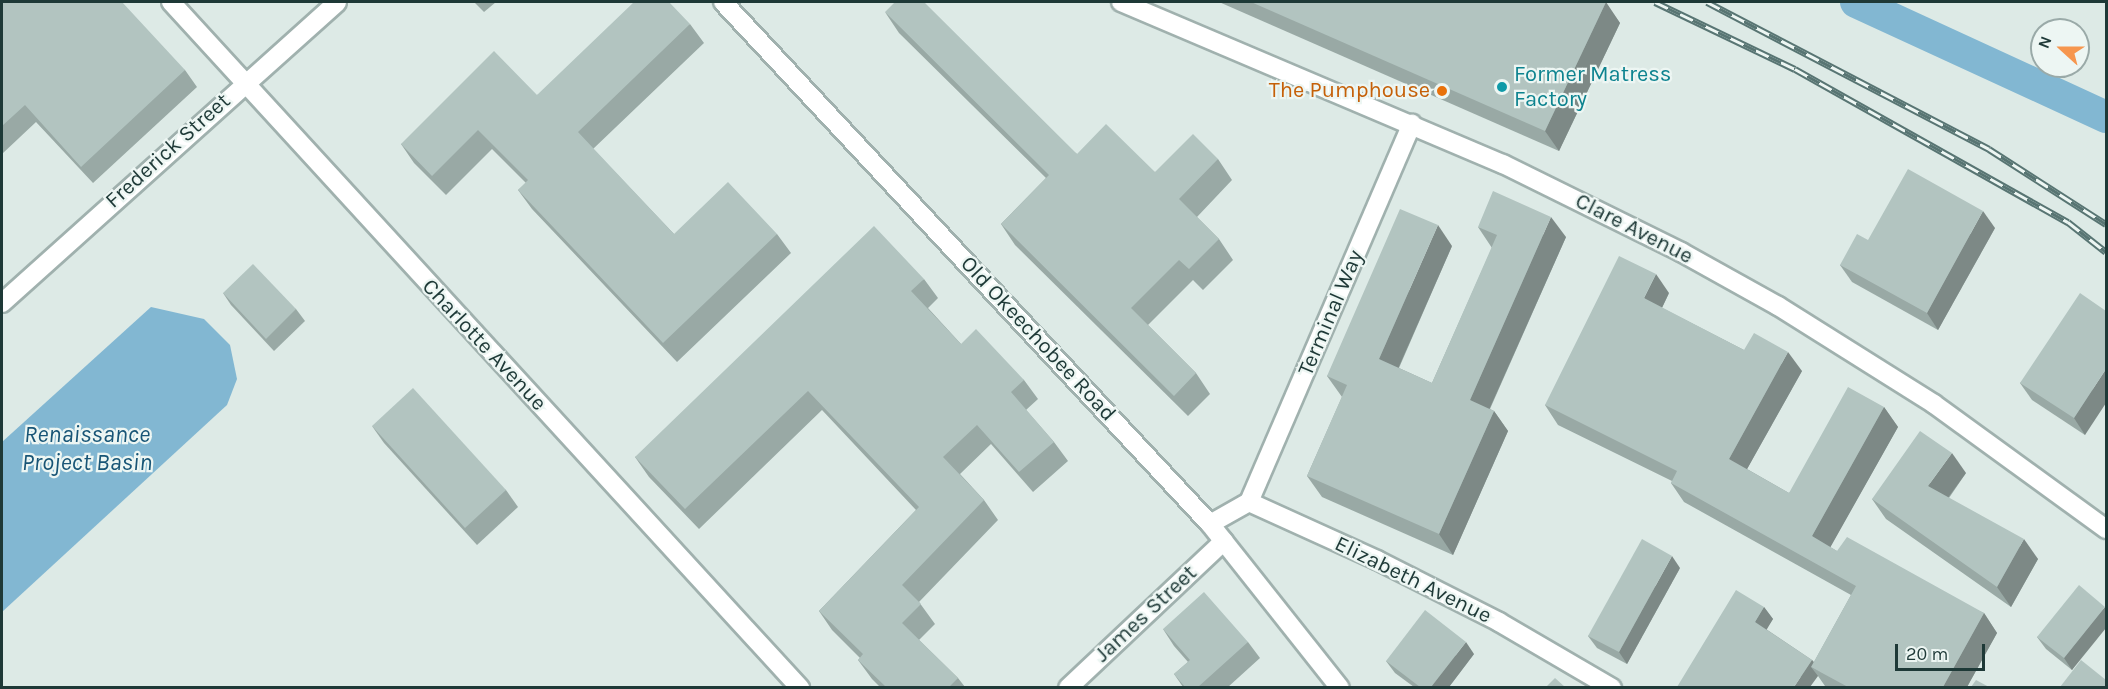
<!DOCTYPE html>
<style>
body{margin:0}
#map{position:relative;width:2108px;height:689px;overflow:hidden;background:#ddeae6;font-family:Karla,sans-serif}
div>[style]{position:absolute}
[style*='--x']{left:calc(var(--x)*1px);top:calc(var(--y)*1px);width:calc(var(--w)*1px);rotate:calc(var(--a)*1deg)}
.water>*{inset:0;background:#82b7d2}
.canal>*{height:32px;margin:-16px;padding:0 16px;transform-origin:16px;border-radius:16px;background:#82b7d2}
.roads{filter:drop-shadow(2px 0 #a0b1ae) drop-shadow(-2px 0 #a0b1ae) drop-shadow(0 2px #a0b1ae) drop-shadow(0 -2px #a0b1ae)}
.street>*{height:18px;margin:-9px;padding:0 9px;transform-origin:9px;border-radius:9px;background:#fff}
.secondary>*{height:18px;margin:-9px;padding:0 9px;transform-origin:9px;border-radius:9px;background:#fff}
.rail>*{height:7px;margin-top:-3.5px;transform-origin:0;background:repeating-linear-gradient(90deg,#edf6f3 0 14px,#587573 0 28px);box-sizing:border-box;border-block:2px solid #587573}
.wall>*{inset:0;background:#99a9a5}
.shaded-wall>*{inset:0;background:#7d8986}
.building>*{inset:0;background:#b2c4c0}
.dots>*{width:16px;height:16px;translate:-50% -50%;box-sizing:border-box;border:3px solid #edf6f3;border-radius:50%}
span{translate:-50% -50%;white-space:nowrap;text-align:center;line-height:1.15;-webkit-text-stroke:4.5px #edf6f3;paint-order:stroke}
.culture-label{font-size:22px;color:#0d838f}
.left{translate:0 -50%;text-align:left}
.food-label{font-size:22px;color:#c56008}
.right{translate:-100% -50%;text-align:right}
.street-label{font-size:22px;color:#1e3937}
.water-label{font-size:24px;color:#185576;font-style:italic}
.frame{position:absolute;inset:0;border:3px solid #1e3937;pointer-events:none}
.north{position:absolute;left:2030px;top:18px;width:60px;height:60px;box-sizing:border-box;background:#edf6f3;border:2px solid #9aaaa8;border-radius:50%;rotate:291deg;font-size:16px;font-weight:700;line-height:24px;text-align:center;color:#1e3937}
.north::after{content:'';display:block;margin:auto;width:21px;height:27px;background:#f6964e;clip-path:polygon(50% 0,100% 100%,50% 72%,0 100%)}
.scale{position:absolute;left:1895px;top:644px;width:90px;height:27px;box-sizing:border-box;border:3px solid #1e3937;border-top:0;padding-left:8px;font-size:18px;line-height:21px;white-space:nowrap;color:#1e3937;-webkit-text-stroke:4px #edf6f3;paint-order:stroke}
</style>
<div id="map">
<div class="water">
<i style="clip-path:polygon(151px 307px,204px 319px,230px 345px,237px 379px,227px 405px,2px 612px,2px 442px)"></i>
</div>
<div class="canal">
<i style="--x:1856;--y:2;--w:275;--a:24.7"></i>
</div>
<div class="roads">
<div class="street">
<i style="--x:171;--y:2;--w:931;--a:47.48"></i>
<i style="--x:1121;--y:2;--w:415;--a:23"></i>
<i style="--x:1503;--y:164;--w:199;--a:26.3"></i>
<i style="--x:1681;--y:252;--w:111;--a:29.1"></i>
<i style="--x:1778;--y:306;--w:184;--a:32.1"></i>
<i style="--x:1934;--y:404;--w:213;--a:36"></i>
<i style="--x:2;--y:303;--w:450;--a:-41.9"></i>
<i style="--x:1249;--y:502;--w:412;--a:-66.7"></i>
<i style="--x:1210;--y:524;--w:45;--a:-29.4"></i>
<i style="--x:1249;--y:502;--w:141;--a:24.4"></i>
<i style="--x:1377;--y:560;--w:137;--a:26.9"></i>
<i style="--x:1499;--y:622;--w:131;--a:30.3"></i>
<i style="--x:1068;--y:688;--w:214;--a:-43.3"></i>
</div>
<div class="secondary">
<i style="--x:723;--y:2;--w:714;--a:46.99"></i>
<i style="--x:1210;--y:524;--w:209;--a:51.6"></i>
</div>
</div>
<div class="rail">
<i style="--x:1655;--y:2;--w:155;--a:25.6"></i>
<i style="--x:1795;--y:69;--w:313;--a:29.3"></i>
<i style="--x:2068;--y:222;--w:48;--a:38.3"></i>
<i style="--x:1707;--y:2;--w:318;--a:27.5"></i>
<i style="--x:1989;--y:149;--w:139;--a:32.7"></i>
</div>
<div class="wall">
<i style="clip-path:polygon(2px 2px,185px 70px,197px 87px,93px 183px,36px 122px,2px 154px)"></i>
<i style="clip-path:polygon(474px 2px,496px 2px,484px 12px)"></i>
<i style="clip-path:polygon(1219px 2px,1605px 2px,1620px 23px,1559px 151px)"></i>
<i style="clip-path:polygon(885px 12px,1077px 154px,1155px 172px,1218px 159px,1232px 180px,1197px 217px,1219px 239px,1233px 260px,1203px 290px,1193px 280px,1148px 325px,1196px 373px,1210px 394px,1188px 416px,1015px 245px,1001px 224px,1046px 178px,899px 33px)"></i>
<i style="clip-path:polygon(690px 24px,704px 43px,593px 149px,674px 234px,777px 234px,791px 253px,677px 362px,532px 209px,518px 190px,526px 183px,492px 149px,446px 195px,414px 163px,401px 144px,537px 95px)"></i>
<i style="clip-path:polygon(1478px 227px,1566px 237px,1490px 409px,1494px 411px,1508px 431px,1453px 555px,1322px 497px,1307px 476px,1342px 397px,1327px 376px,1452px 246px,1399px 368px,1432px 383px,1492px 248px)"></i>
<i style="clip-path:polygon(1995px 228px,1938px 330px,1852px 282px,1840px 265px)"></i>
<i style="clip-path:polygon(924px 279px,938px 298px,928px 308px,961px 344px,1024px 380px,1038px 399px,1026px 410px,1054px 442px,1068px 461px,1033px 492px,991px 444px,960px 474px,984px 500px,998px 520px,919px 602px,935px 624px,919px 640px,958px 678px,965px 687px,880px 687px,872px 679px,858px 660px,860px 658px,832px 630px,819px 611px,916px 510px,822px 410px,699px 529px,649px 477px,635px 457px)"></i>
<i style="clip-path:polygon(223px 293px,296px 309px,305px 321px,274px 351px,231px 305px)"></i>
<i style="clip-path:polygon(1669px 293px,1662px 308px,1744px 350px,1802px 371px,1747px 469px,1789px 493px,1884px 407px,1898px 427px,1830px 547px,1837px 551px,1984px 613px,1997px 633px,1967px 687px,1827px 687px,1825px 686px,1818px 676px,1677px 687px,1764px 607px,1773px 619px,1766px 629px,1812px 660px,1814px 662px,1851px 595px,1684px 502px,1671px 483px,1672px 481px,1558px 425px,1545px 405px)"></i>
<i style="clip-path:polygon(2106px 311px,2085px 435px,2032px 400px,2020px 383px)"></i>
<i style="clip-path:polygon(372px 426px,506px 490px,518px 507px,477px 545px,384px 443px)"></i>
<i style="clip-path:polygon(1966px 473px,1949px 498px,2038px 559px,2011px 607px,1886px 519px,1872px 499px)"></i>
<i style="clip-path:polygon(1680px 568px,1627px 664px,1597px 648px,1588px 636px)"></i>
<i style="clip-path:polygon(2106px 608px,2072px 670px,2046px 649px,2037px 637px)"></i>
<i style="clip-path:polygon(1163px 629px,1248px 642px,1260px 658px,1228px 687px,1183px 687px,1174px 674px,1188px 662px,1174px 646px)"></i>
<i style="clip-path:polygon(1474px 654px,1449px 687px,1414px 687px,1395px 673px,1386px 661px)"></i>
</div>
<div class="shaded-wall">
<i style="clip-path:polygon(1606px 2px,1620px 23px,1559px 151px,1545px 131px)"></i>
<i style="clip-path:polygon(1983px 211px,1995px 228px,1938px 330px,1927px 313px)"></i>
<i style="clip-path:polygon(1551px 217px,1566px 237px,1484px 421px,1470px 400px)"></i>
<i style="clip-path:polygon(1438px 225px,1452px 246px,1393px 380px,1379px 359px)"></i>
<i style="clip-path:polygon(1656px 274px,1669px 293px,1657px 318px,1644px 298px)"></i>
<i style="clip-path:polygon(1788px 352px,1802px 371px,1742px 478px,1729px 459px)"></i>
<i style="clip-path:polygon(2106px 369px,2106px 403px,2085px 435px,2074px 418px)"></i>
<i style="clip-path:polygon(1884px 407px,1898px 427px,1826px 555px,1812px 536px)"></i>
<i style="clip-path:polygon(1494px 411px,1508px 431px,1453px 555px,1439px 534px)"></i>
<i style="clip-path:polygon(1952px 453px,1966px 473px,1942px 506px,1928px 486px)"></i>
<i style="clip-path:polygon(2024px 539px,2038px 559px,2011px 607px,1997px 587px)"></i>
<i style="clip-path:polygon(1672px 556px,1680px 568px,1627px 664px,1619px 652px)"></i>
<i style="clip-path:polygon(1764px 607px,1773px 619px,1764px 634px,1755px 622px)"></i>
<i style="clip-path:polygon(2105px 607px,2106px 608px,2106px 628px,2072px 670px,2064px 658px)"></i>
<i style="clip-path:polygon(1984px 613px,1997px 633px,1967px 687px,1943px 687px)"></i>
<i style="clip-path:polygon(1466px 642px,1474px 654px,1449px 687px,1431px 687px)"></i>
<i style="clip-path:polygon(1812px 660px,1821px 672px,1811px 667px,1818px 676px,1810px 687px,1794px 687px)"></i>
</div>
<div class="building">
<i style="clip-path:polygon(2px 2px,122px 2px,185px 70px,81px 167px,25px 105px,2px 126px)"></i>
<i style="clip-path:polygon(634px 2px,669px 2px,690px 24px,578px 132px,674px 234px,728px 182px,777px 234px,663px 343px,518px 190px,528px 180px,478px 130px,432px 176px,401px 144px,494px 51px,537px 95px)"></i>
<i style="clip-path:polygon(895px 2px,924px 2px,1077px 154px,1106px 124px,1155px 172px,1193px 134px,1218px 159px,1179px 199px,1219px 239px,1189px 269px,1179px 260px,1131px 308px,1196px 373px,1174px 396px,1001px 224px,1049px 175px,885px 12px)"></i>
<i style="clip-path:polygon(1251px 2px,1606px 2px,1545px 131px)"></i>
<i style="clip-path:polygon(1908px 169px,1983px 211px,1927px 313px,1840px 265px,1857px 234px,1868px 240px)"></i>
<i style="clip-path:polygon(1493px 191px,1551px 217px,1470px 400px,1494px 411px,1439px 534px,1307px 476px,1347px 385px,1327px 376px,1400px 209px,1438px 225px,1379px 359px,1432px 383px,1497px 235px,1478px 227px)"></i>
<i style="clip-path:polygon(874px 226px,924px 279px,911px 291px,961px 344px,976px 329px,1024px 380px,1011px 392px,1054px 442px,1019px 472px,977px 425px,943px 457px,984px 500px,902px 585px,921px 604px,902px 623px,958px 678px,949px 687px,886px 687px,858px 660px,863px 654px,819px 611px,919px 507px,808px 391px,685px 509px,635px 457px)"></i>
<i style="clip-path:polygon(1619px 256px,1656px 274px,1644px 298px,1744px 350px,1754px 333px,1788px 352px,1729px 459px,1789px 493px,1848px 387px,1884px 407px,1812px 536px,1837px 551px,1847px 537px,1984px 613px,1943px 687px,1848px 687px,1811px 667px,1856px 586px,1671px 483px,1677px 471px,1545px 405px)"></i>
<i style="clip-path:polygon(253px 264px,296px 309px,266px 339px,223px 293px)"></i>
<i style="clip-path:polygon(2080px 293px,2106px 311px,2106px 335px,2105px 337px,2106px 339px,2106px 369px,2074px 418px,2020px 383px)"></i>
<i style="clip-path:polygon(413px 388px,506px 490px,465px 528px,372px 426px)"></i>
<i style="clip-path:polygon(1920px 431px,1952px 453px,1928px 486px,2024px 539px,1997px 587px,1872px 499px)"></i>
<i style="clip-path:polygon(1642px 539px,1672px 556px,1619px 652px,1588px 636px)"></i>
<i style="clip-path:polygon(2079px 585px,2105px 607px,2064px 658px,2037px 637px)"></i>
<i style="clip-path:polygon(1736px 590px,1764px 607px,1755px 622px,1812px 660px,1794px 687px,1677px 687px)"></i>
<i style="clip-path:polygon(1204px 592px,1248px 642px,1198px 687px,1185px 687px,1174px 674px,1190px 660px,1163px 629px)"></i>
<i style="clip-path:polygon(1425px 610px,1466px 642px,1431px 687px,1420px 687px,1386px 661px)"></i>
<i style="clip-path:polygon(2081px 660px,2106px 680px,2106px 687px,2060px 687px)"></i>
<i style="clip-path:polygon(1555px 678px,1565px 687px,1546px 687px)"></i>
<i style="clip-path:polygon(1976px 680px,1989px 687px,1971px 687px)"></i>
</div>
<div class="dots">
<i style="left:1502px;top:87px;background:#0f9aa8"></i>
<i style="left:1442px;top:91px;background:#e8710a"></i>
</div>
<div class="culture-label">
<span class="left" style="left:1514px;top:87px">Former Matress<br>Factory</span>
</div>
<div class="food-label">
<span class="right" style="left:1430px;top:91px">The Pumphouse</span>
</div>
<div class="street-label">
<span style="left:168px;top:151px;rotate:-42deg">Frederick Street</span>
<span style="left:1634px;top:229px;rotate:27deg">Clare Avenue</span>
<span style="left:1331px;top:313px;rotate:-67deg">Terminal Way</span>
<span style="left:1038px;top:339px;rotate:47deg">Old Okeechobee Road</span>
<span style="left:484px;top:345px;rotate:47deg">Charlotte Avenue</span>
<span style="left:1413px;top:580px;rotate:26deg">Elizabeth Avenue</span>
<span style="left:1146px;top:614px;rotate:-43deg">James Street</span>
</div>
<div class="water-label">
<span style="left:87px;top:449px">Renaissance<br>Project Basin</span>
</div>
<div class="frame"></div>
<div class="north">N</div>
<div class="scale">20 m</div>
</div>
